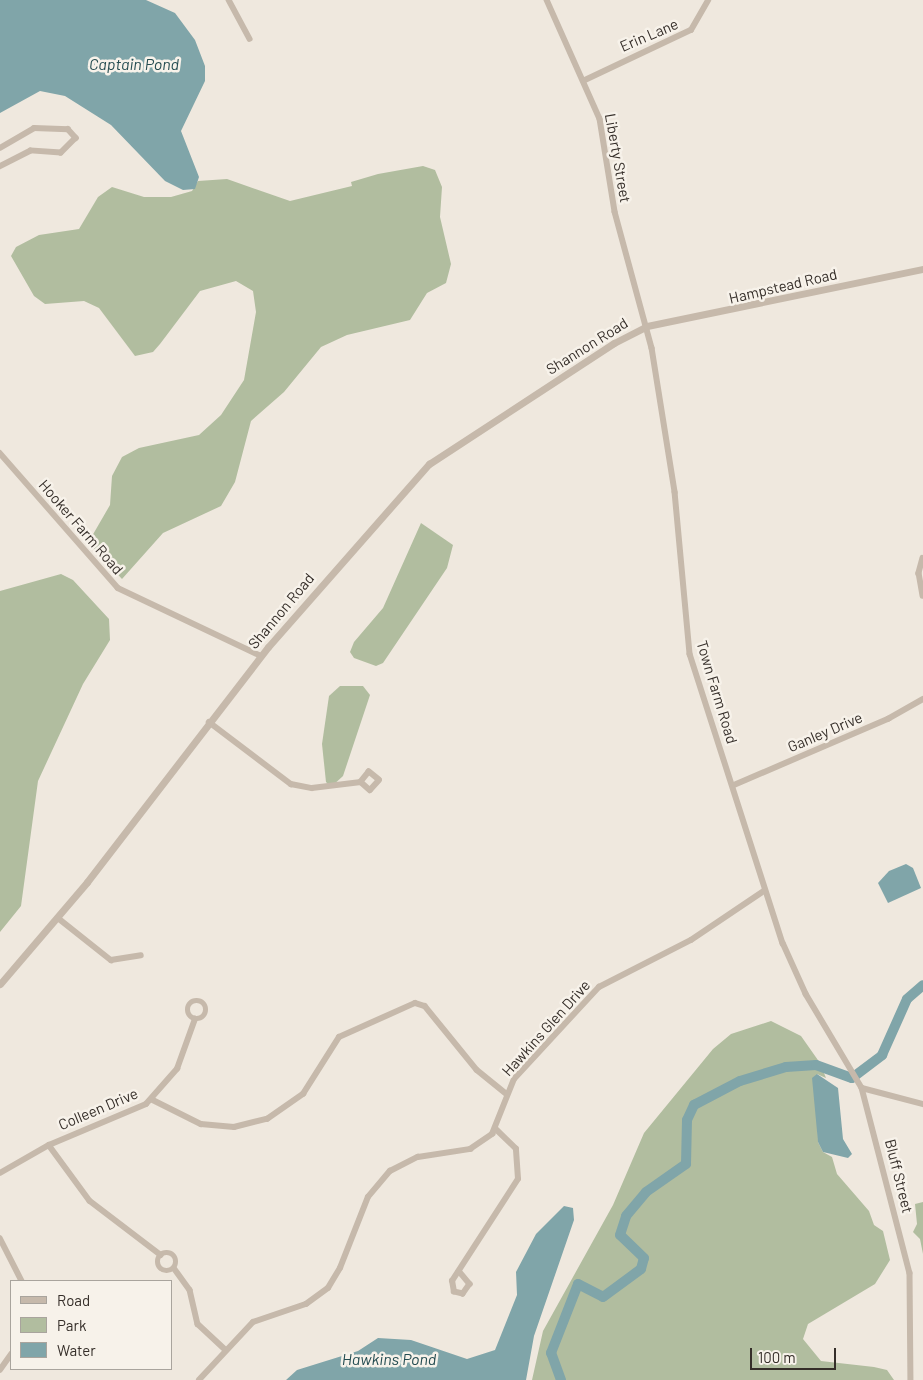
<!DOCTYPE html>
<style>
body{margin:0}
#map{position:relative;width:923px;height:1380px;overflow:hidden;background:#efe8de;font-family:Barlow,sans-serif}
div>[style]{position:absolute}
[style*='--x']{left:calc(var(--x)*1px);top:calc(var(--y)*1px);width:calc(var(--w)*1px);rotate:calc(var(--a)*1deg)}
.green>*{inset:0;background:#b1bd9f}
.water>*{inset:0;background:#80a5a9}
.river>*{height:10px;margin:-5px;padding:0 5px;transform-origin:5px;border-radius:5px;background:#80a5a9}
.minor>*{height:5.5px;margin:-2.75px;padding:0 2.75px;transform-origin:2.75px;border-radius:2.75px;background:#c6b9ab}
.minor>.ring{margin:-2.75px;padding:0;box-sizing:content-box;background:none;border:5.5px solid #c6b9ab;border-radius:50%}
.tertiary>*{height:7px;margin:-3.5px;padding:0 3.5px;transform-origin:3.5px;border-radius:3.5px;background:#c6b9ab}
span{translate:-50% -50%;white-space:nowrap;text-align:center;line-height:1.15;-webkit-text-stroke:5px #f7f2ea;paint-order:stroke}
.street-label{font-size:15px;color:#352e29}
.water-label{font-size:16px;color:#244c51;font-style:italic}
.legend{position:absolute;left:10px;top:1280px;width:162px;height:90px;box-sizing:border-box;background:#f7f2ea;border:1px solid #a9a49d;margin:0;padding:6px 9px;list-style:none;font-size:15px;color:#352e29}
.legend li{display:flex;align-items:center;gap:10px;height:25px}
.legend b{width:25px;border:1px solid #a9a49d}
.scale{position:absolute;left:750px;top:1348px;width:86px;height:22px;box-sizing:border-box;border:2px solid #352e29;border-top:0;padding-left:6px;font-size:15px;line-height:18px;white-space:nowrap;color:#352e29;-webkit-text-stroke:4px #f7f2ea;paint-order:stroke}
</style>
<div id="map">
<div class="green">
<i style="clip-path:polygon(423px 166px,435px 170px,442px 187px,440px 217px,451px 264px,446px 283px,427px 293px,410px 320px,347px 335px,321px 347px,284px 392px,251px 421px,235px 482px,221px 506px,163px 533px,122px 579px,88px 543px,110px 505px,112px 476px,122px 457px,139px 448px,199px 435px,221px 415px,244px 380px,256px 312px,253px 291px,236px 281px,200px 291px,160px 344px,153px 352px,135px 356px,99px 308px,84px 301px,45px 304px,34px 296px,11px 256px,16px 247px,39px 235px,79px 229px,98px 197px,112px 187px,144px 197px,171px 197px,192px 191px,198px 181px,227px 179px,290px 201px,352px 186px,351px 182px,378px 174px)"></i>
<i style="clip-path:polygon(421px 523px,453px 545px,447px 568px,383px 663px,376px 666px,354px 658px,350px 652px,354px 642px,383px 608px)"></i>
<i style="clip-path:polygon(61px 574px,73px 580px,109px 619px,110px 640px,83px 684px,38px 781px,21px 906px,0 932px,0 591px)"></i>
<i style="clip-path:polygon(340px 686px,363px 686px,370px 695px,343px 776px,331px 787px,326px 782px,322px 744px,329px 696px)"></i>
<i style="clip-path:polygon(771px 1021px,801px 1036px,820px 1063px,826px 1078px,817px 1074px,818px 1142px,823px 1152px,832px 1157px,837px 1174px,869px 1211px,874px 1225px,883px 1231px,890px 1260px,875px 1284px,808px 1324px,803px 1339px,821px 1361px,874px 1367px,887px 1370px,894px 1380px,532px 1380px,543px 1331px,613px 1205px,644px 1133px,713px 1049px,731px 1034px)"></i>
<i style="clip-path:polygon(923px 1202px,923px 1254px,920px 1239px,913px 1232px,917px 1224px,915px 1204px)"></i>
</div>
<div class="water">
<i style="clip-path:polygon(0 0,146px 0,175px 13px,195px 40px,205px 66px,205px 81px,181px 131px,199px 177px,195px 189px,183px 190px,165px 181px,111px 125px,65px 96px,40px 91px,0 113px)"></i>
<i style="clip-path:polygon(906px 864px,913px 868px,921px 888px,888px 903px,878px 883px,889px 871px)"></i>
<i style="clip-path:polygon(817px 1074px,838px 1088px,843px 1139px,852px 1154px,848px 1158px,823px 1152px,818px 1142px,812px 1078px)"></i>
<i style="clip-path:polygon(564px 1206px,573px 1208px,574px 1220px,534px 1336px,526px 1380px,286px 1380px,297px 1370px,358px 1351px,378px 1338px,411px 1340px,467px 1359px,495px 1350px,517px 1295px,516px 1272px,536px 1234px)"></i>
</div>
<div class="river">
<i style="--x:561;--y:1380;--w:29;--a:-110"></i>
<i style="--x:551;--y:1353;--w:74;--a:-68.6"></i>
<i style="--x:578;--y:1284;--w:28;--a:27"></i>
<i style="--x:603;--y:1297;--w:47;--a:-36.4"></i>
<i style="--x:641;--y:1269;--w:11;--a:-75"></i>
<i style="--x:644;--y:1258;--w:33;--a:-136"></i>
<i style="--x:620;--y:1235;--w:20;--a:-72"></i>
<i style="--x:626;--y:1216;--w:31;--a:-50"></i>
<i style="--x:646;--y:1192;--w:49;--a:-35"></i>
<i style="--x:686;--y:1164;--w:44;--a:-88.7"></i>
<i style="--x:687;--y:1120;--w:17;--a:-65"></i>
<i style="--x:694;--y:1105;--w:52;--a:-27.6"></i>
<i style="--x:740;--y:1081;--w:48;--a:-16.9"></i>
<i style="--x:786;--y:1067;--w:30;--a:-4"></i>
<i style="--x:816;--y:1065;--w:38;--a:20"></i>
<i style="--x:852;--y:1078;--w:38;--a:-37"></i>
<i style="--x:882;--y:1055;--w:61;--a:-65.9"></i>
<i style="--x:907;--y:999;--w:21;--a:-41"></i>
</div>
<div class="minor">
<i style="--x:229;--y:0;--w:44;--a:61.7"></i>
<i style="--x:547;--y:0;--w:130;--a:66"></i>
<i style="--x:600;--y:119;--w:94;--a:80.8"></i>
<i style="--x:615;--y:212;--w:141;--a:74.8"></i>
<i style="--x:652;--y:348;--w:146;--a:80.9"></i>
<i style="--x:675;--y:492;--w:163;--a:84.7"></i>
<i style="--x:690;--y:654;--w:304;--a:72.2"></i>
<i style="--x:783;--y:943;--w:56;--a:65.7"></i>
<i style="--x:806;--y:994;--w:109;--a:59.2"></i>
<i style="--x:862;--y:1088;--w:191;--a:75.5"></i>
<i style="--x:910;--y:1273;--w:107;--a:89.5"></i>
<i style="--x:585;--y:80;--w:117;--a:-25.3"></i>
<i style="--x:691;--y:30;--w:34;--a:-60"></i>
<i style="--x:0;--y:148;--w:39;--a:-30"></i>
<i style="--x:34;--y:128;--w:34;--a:2"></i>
<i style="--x:68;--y:129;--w:12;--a:48"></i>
<i style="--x:76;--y:138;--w:21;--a:135"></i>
<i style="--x:61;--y:153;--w:30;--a:-176"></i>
<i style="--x:31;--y:151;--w:35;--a:153"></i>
<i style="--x:0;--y:453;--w:179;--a:48.8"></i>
<i style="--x:118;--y:588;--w:158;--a:25.4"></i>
<i style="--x:923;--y:558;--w:16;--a:105"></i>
<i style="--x:919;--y:573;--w:23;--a:80"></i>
<i style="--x:209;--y:722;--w:103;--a:37.1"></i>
<i style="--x:291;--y:784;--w:21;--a:11"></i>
<i style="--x:312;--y:788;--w:49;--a:-7"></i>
<i style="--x:361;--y:782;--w:12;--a:42"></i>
<i style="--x:370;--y:790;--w:13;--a:-48"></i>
<i style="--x:379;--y:780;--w:13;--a:-141"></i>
<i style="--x:369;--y:772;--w:13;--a:129"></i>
<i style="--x:734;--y:785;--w:168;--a:-23.2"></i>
<i style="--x:888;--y:719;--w:40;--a:-29.7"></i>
<i style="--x:58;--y:918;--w:68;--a:38.4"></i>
<i style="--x:111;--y:960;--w:30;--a:-9"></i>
<i class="ring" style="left:188px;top:1001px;width:12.5px;height:12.5px"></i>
<i style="--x:862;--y:1088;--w:63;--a:14.7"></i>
<i style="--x:151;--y:1099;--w:56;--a:26.6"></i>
<i style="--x:201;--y:1124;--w:33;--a:5"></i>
<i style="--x:234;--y:1127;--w:34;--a:-14"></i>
<i style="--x:267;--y:1119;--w:44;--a:-34.8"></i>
<i style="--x:303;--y:1094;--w:67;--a:-57.7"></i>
<i style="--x:339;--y:1037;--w:83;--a:-24.1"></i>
<i style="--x:415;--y:1003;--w:10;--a:17"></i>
<i style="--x:425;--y:1006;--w:82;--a:50.9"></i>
<i style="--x:477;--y:1070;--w:38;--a:39"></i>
<i style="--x:49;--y:1145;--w:69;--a:53.8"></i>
<i style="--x:90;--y:1201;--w:89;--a:37.3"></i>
<i style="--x:0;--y:1173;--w:56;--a:-29.7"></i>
<i style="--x:49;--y:1145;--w:105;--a:-22.9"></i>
<i style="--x:146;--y:1104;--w:47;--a:-48.5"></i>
<i style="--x:177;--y:1069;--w:53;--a:-70.2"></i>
<i style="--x:0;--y:1238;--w:48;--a:62.9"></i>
<i class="ring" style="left:158px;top:1253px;width:12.5px;height:12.5px"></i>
<i style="--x:174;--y:1268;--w:27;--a:54"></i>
<i style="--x:190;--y:1290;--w:35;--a:77"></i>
<i style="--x:198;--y:1324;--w:38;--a:43"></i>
<i style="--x:459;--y:1271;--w:17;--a:50"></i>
<i style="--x:470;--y:1284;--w:12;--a:125"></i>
<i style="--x:463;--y:1294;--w:9;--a:-167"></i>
<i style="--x:454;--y:1292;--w:11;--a:-100"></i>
<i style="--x:452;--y:1281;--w:121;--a:-57.1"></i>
<i style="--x:518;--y:1179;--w:30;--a:-94"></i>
<i style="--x:516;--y:1149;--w:28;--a:-136"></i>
<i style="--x:0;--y:1370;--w:19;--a:-55"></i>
<i style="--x:199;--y:1380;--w:79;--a:-47"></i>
<i style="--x:253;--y:1322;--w:56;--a:-18.8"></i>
<i style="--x:306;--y:1304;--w:27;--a:-36"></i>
<i style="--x:328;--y:1288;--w:23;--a:-59"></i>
<i style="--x:340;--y:1268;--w:76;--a:-68.5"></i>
<i style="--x:368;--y:1197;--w:34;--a:-50"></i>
<i style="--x:390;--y:1171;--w:31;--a:-27"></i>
<i style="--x:418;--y:1157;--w:53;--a:-8.7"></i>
<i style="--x:470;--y:1149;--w:27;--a:-34"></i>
<i style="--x:492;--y:1134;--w:59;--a:-68.2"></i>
<i style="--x:514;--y:1079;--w:125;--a:-47.3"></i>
<i style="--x:599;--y:987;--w:103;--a:-27.1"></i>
<i style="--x:691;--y:940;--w:88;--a:-33.9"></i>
</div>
<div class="tertiary">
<i style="--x:0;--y:984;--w:134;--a:-49.5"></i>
<i style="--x:87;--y:882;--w:297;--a:-52.4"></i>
<i style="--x:268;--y:647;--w:244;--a:-48.7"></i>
<i style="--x:429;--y:464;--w:221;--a:-33.2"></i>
<i style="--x:614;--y:343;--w:37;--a:-27"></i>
<i style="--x:647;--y:326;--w:282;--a:-11.7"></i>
</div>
<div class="street-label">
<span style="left:649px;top:35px;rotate:-23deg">Erin Lane</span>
<span style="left:618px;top:158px;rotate:80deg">Liberty Street</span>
<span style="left:783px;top:286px;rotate:-13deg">Hampstead Road</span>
<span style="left:587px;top:346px;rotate:-32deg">Shannon Road</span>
<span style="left:81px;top:527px;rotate:49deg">Hooker Farm Road</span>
<span style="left:281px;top:611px;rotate:-50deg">Shannon Road</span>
<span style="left:717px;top:692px;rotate:73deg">Town Farm Road</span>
<span style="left:825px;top:732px;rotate:-23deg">Ganley Drive</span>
<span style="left:546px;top:1028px;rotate:-48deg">Hawkins Glen Drive</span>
<span style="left:98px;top:1109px;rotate:-23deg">Colleen Drive</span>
<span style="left:899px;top:1176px;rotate:76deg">Bluff Street</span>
</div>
<div class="water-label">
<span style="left:134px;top:64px">Captain Pond</span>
<span style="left:389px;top:1359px">Hawkins Pond</span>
</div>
<ul class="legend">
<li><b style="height:6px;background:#c6b9ab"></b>Road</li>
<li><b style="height:14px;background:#b1bd9f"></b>Park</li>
<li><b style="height:14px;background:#80a5a9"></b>Water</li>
</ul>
<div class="scale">100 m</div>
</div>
